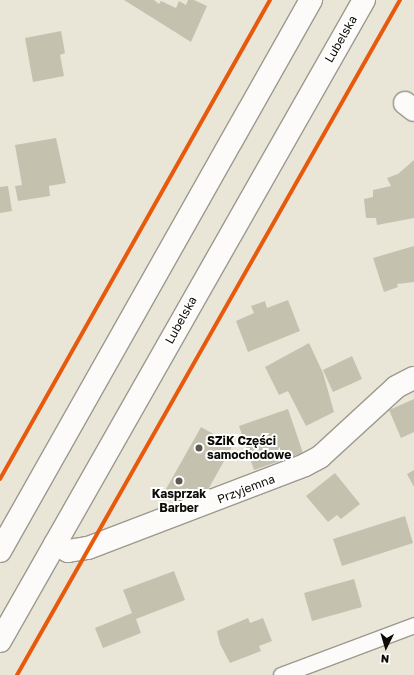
<!DOCTYPE html>
<meta charset="utf-8">
<style>
body{margin:0}
#map{position:relative;width:414px;height:675px;overflow:hidden;background:#e9e6d8;font-family:"Golos Text",sans-serif}
div>[style]{position:absolute}
[style*='--x']{left:calc(var(--x)*1px);top:calc(var(--y)*1px);width:calc(var(--w)*1px);rotate:calc(var(--a)*1deg)}
.building>*{inset:0;background:#c5c1af}
.roads{filter:drop-shadow(1px 0 #9c9a8f) drop-shadow(-1px 0 #9c9a8f) drop-shadow(0 1px #9c9a8f) drop-shadow(0 -1px #9c9a8f)}
.service>*{height:15px;margin:-7.5px;padding:0 7.5px;transform-origin:7.5px;border-radius:7.5px;background:#fcfbf9}
.minor>*{height:22px;margin:-11px;padding:0 11px;transform-origin:11px;border-radius:11px;background:#fcfbf9}
.secondary>*{height:22px;margin:-11px;padding:0 11px;transform-origin:11px;border-radius:11px;background:#fcfbf9}
.cycleway>*{height:4px;margin:-2px;padding:0 2px;transform-origin:2px;border-radius:2px;background:#e8590c}
.dots>*{width:11px;height:11px;translate:-50% -50%;box-sizing:border-box;border:2px solid #fff;border-radius:50%}
span{translate:-50% -50%;white-space:nowrap;text-align:center;line-height:1.15;-webkit-text-stroke:4px #fff;paint-order:stroke}
.street-label{font-size:12px;color:#0d0b05}
.poi-label{font-size:12px;color:#0d0b05;font-weight:700}
.left{translate:0 -50%;text-align:left}
.north{position:absolute;left:366px;top:627px;width:40px;height:40px;-webkit-text-stroke:3px #fff;paint-order:stroke;rotate:185deg;font-size:11px;font-weight:700;line-height:16px;text-align:center;color:#0d0b05}
.north::after{content:'';display:block;margin:auto;width:14px;height:18px;background:#0d0b05;clip-path:polygon(50% 0,100% 100%,50% 72%,0 100%)}
</style>
<div id="map">
<div class="building">
<i style="clip-path:polygon(124px 0,154px 0,159px 4px,161px 1px,176px 8px,179px 1px,186px 5px,188px 0,194px 0,207px 6px,191px 42px)"></i>
<i style="clip-path:polygon(61px 31px,65px 53px,60px 55px,64px 76px,33px 82px,25px 38px)"></i>
<i style="clip-path:polygon(56px 138px,66px 183px,49px 186px,50px 196px,18px 201px,15px 186px,22px 185px,15px 145px)"></i>
<i style="clip-path:polygon(414px 160px,414px 218px,377px 225px,376px 218px,366px 218px,364px 199px,373px 197px,373px 190px,391px 186px,387px 178px,398px 174px)"></i>
<i style="clip-path:polygon(8px 186px,12px 211px,0 213px,0 187px)"></i>
<i style="clip-path:polygon(414px 246px,414px 282px,397px 284px,398px 287px,384px 292px,373px 258px)"></i>
<i style="clip-path:polygon(288px 300px,300px 331px,248px 352px,236px 321px,254px 313px,251px 306px,265px 301px,267px 308px)"></i>
<i style="clip-path:polygon(309px 343px,323px 373px,334px 412px,306px 426px,288px 391px,279px 395px,265px 367px)"></i>
<i style="clip-path:polygon(352px 356px,362px 379px,333px 392px,323px 370px)"></i>
<i style="clip-path:polygon(414px 399px,414px 432px,401px 438px,389px 410px)"></i>
<i style="clip-path:polygon(288px 409px,303px 453px,254px 470px,239px 426px)"></i>
<i style="clip-path:polygon(201px 427px,233px 445px,205px 495px,188px 500px,166px 489px)"></i>
<i style="clip-path:polygon(414px 470px,414px 487px,407px 474px)"></i>
<i style="clip-path:polygon(335px 473px,360px 504px,341px 519px,337px 515px,328px 522px,306px 496px)"></i>
<i style="clip-path:polygon(405px 516px,413px 543px,342px 566px,333px 539px)"></i>
<i style="clip-path:polygon(174px 571px,185px 600px,136px 619px,141px 633px,103px 648px,95px 628px,132px 613px,123px 590px)"></i>
<i style="clip-path:polygon(354px 579px,362px 607px,312px 621px,304px 593px)"></i>
<i style="clip-path:polygon(248px 618px,250px 623px,263px 618px,272px 641px,259px 646px,261px 651px,230px 663px,220px 644px,217px 631px)"></i>
</div>
<div class="roads">
<div class="service">
<i style="--x:281;--y:675;--w:142;--a:-20.6"></i>
</div>
<div class="minor">
<i style="--x:405;--y:103;--w:11;--a:38"></i>
<i style="--x:55;--y:544;--w:15;--a:28"></i>
<i style="--x:68;--y:551;--w:20;--a:-9"></i>
<i style="--x:88;--y:548;--w:232;--a:-20.9"></i>
<i style="--x:305;--y:465;--w:17;--a:-28"></i>
<i style="--x:320;--y:457;--w:103;--a:-42.6"></i>
<i style="--x:396;--y:387;--w:20;--a:-27"></i>
</div>
<div class="secondary">
<i style="--x:0;--y:551;--w:633;--a:-60.56"></i>
<i style="--x:0;--y:641;--w:737;--a:-60.41"></i>
</div>
</div>
<div class="cycleway">
<i style="--x:0;--y:479;--w:550;--a:-60.59"></i>
<i style="--x:17;--y:675;--w:776;--a:-60.43"></i>
</div>
<div class="dots">
<i style="left:199px;top:448px;background:#5a584f"></i>
<i style="left:179px;top:481px;background:#5a584f"></i>
</div>
<div class="street-label">
<span style="left:341px;top:39px;rotate:-60deg">Lubelska</span>
<span style="left:181px;top:320px;rotate:-61deg">Lubelska</span>
<span style="left:246px;top:489px;rotate:-21deg">Przyjemna</span>
</div>
<div class="poi-label">
<span class="left" style="left:207px;top:448px">SZiK Części<br>samochodowe</span>
<span style="left:179px;top:501px">Kasprzak<br>Barber</span>
</div>
<div class="north">N</div>
</div>
